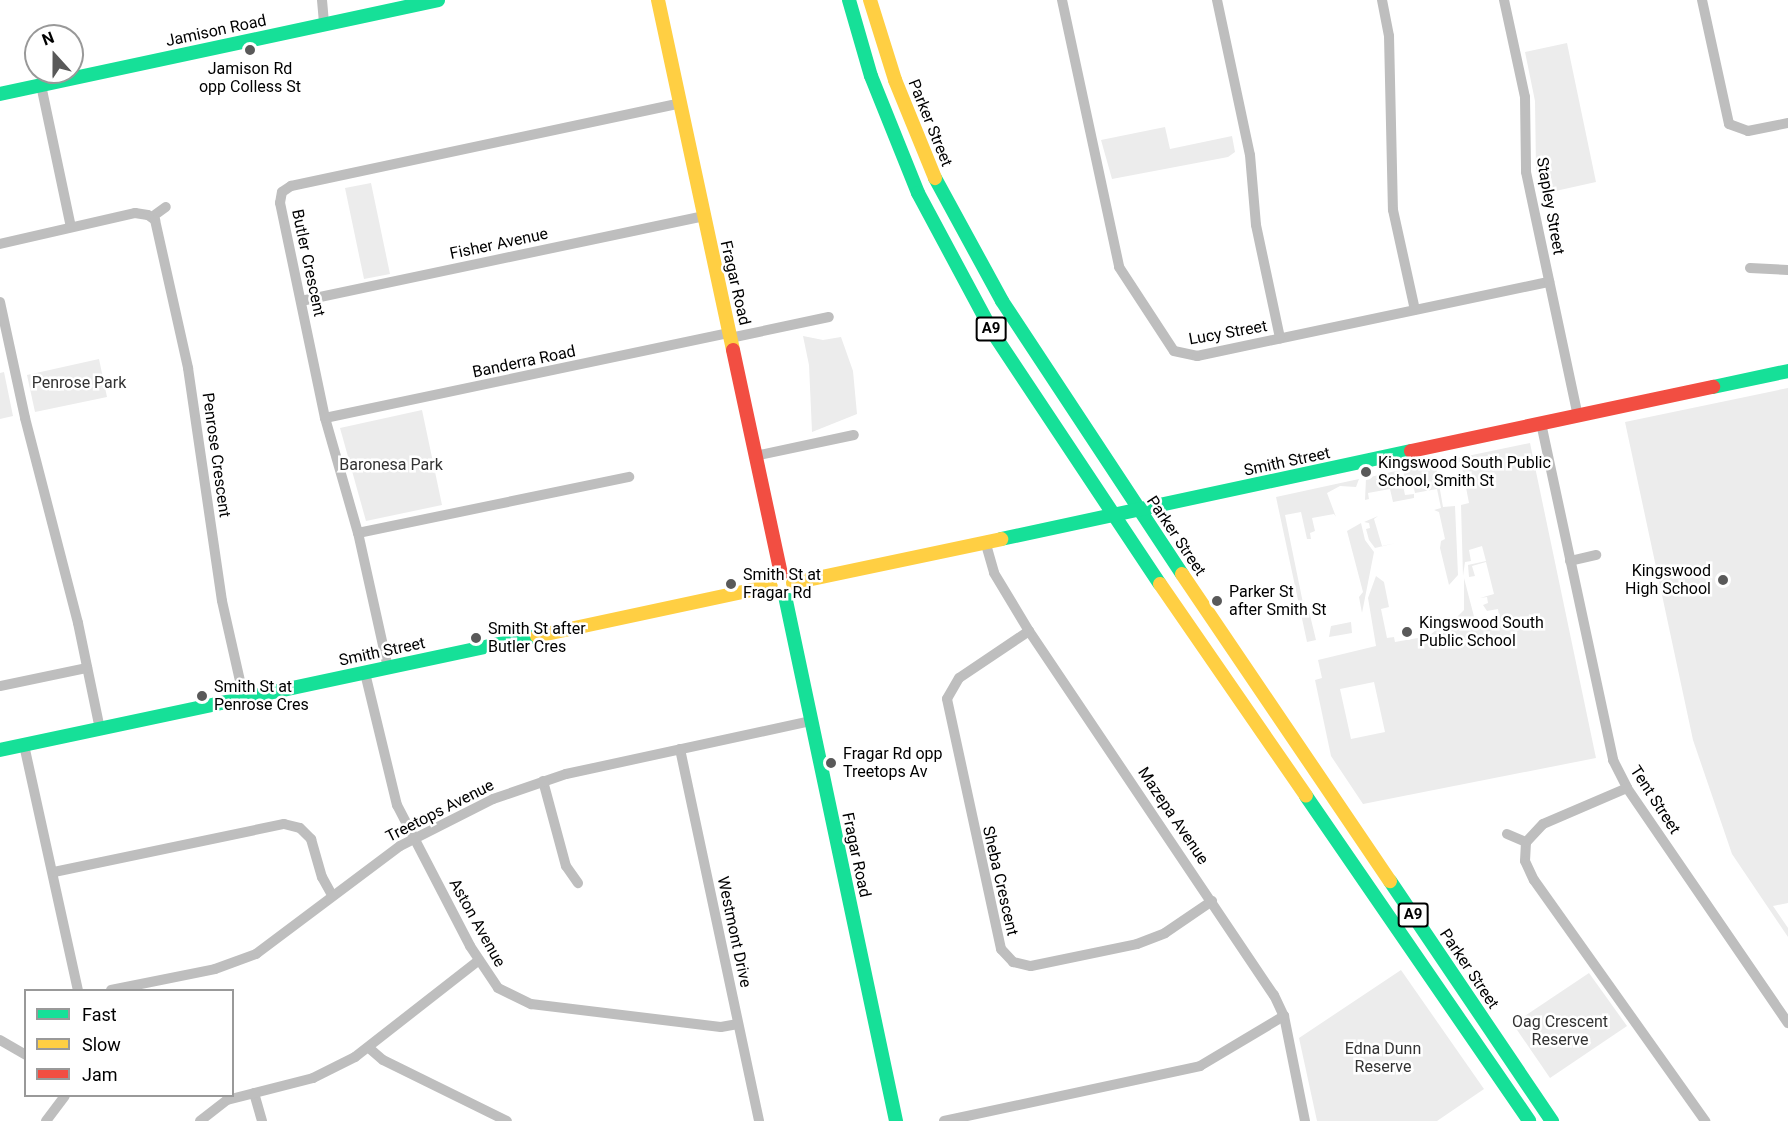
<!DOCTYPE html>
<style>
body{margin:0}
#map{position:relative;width:1788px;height:1121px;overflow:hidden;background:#fff;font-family:Roboto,sans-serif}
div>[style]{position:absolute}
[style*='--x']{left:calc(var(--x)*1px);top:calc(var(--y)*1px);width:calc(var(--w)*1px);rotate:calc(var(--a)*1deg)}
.green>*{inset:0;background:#ececec}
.street>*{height:10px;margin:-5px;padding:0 5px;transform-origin:5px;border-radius:5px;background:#bebebe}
.fast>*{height:14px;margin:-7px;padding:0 7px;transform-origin:7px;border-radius:7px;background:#16e098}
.slow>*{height:14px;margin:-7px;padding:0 7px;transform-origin:7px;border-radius:7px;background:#ffcf43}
.jam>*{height:14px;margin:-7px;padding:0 7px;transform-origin:7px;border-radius:7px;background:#f24e42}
.dots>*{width:16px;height:16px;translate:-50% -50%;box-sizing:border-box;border:3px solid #fff;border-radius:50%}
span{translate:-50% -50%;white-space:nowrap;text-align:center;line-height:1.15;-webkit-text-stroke:5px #fff;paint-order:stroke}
.shield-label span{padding:2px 4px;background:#fff;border:2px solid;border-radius:4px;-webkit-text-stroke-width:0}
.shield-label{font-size:15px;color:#000;font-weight:700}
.street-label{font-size:16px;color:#000}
.poi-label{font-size:16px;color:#000}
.left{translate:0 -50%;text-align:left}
.right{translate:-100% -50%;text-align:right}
.park-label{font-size:16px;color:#333}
.legend{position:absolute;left:24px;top:989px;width:210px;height:108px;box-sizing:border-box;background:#fff;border:2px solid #999;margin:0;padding:8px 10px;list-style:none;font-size:18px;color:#000}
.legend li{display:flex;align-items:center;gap:12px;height:30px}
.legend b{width:30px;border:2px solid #999}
.north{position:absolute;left:24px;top:24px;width:60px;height:60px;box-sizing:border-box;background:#fff;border:2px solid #999;border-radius:50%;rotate:339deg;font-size:16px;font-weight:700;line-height:24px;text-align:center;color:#000}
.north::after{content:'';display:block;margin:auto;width:21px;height:27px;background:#595959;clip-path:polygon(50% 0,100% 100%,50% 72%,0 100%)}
</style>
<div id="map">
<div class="green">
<i style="clip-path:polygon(1567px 43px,1596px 182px,1542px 194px,1536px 170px,1535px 101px,1525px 52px)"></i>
<i style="clip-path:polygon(1165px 127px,1170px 149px,1232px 136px,1235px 152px,1228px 157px,1112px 179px,1101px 140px)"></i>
<i style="clip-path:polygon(371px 183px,390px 274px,364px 279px,345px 188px)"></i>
<i style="clip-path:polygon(803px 336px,823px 340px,841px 337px,853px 371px,857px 414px,812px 432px,809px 365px)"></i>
<i style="clip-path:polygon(99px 359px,107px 397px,35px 412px,27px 375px)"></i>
<i style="clip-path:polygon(4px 372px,13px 416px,0 419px,0 373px)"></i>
<i style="clip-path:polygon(1788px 388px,1788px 903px,1773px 906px,1788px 928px,1788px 937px,1732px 854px,1693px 740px,1625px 422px)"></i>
<i style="clip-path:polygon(422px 410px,442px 505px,366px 521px,340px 428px)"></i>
<i style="clip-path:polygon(evenodd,1530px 443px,1596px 758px,1363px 804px,1331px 756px,1315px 680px,1322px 678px,1318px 660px,1376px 646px,1368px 598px,1376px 576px,1384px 582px,1389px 607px,1381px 609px,1387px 638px,1394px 637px,1395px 642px,1429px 636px,1436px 630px,1438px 622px,1456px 618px,1464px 610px,1464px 578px,1477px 628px,1500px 622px,1498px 609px,1487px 611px,1483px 605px,1488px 603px,1487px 597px,1480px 598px,1494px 594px,1486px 562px,1472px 566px,1475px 576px,1469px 577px,1468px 565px,1486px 561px,1482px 546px,1469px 550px,1471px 561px,1465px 562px,1463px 576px,1461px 505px,1469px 503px,1461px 462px,1453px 463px,1453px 459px,1530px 443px,1374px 682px,1385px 732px,1351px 739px,1340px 689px,1374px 682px)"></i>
<i style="clip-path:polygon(1447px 461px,1447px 465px,1436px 467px,1443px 507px,1455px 506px,1458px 575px,1449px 585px,1440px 548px,1441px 541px,1445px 539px,1439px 512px,1434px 510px,1441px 508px,1437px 489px,1415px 493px,1413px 485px,1406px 486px,1403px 470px)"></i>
<i style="clip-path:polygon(1400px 470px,1405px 495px,1414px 494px,1414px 498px,1393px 502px,1390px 489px,1368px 493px,1369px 499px,1365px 500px,1366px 478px)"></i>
<i style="clip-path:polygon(1359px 479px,1356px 487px,1340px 486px,1327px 493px,1336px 517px,1334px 514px,1312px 518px,1315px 531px,1310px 533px,1311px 539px,1307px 539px,1301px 512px,1285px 515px,1304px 608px,1308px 607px,1316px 640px,1307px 642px,1276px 497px)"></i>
<i style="clip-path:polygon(1378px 516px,1374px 519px,1382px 546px,1396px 543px,1375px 548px,1369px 540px,1366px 529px,1370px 528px,1369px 523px,1364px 522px)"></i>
<i style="clip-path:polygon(1361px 523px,1365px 540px,1374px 552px,1362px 613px,1359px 597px,1363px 592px,1347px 531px)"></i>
<i style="clip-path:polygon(1351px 622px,1352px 633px,1329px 637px,1331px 626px)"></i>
<i style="clip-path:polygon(1401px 970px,1484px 1089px,1437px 1121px,1317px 1121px,1299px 1038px)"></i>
<i style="clip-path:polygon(1589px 973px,1627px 1026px,1550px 1078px,1513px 1024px)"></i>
</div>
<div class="street">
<i style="--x:322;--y:0;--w:24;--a:85"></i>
<i style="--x:1062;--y:0;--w:273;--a:77.9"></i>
<i style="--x:1119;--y:267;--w:100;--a:56.8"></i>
<i style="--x:1174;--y:351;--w:24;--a:12"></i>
<i style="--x:1197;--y:356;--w:360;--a:-11.9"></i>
<i style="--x:1217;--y:0;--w:158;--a:78"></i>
<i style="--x:1250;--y:155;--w:70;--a:85.1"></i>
<i style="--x:1256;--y:225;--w:116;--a:78"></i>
<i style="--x:1382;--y:0;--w:37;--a:79"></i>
<i style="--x:1389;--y:36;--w:174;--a:88.7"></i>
<i style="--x:1393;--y:210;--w:102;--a:77.6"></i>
<i style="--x:1504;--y:0;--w:99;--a:77.8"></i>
<i style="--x:1525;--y:97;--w:75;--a:89.2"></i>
<i style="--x:1526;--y:172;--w:249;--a:78"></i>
<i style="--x:1702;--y:0;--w:127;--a:77.7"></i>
<i style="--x:1729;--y:124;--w:20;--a:20"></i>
<i style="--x:1748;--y:131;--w:41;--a:-11.3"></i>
<i style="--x:41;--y:85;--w:145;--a:78.1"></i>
<i style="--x:152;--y:217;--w:17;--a:-36"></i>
<i style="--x:0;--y:244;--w:139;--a:-12.9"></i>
<i style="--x:135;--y:213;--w:13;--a:9"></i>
<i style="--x:148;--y:215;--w:9;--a:36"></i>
<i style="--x:155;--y:220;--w:152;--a:77.4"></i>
<i style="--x:188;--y:368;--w:235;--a:81.7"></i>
<i style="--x:222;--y:601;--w:100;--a:77.3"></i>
<i style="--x:1750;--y:268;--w:38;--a:3"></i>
<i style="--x:301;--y:301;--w:411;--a:-11.9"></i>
<i style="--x:0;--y:302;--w:119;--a:77.8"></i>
<i style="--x:25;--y:418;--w:212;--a:75.5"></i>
<i style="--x:78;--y:623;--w:108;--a:78.3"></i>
<i style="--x:730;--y:338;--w:101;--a:-12"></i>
<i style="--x:325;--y:418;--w:413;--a:-11.9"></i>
<i style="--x:1541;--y:423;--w:345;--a:77.9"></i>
<i style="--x:1613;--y:760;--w:31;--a:63"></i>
<i style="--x:1627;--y:788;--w:285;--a:55.6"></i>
<i style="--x:755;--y:456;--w:101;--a:-12"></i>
<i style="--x:358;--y:533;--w:277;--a:-11.7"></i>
<i style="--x:985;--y:541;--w:33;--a:74"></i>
<i style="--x:994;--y:573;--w:68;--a:58.9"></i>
<i style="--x:1029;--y:631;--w:439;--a:56.1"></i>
<i style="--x:1274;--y:995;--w:23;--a:65"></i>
<i style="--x:1284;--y:1016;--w:107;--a:78.7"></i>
<i style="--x:1570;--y:561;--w:27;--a:-13"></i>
<i style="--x:1029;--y:631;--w:84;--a:146.1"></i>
<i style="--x:959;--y:678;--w:24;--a:120"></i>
<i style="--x:947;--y:699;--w:256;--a:77.8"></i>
<i style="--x:1001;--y:949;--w:18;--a:47"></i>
<i style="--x:1013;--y:962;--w:18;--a:13"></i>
<i style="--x:1031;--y:966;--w:108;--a:-11.7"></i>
<i style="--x:1137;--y:944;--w:30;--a:-21"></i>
<i style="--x:1165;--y:933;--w:57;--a:-34.2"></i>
<i style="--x:388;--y:668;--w:138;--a:-102.5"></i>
<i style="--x:358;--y:533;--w:120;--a:-106"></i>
<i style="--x:325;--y:418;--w:220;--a:-101.8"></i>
<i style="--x:280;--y:203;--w:11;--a:-80"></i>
<i style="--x:282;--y:192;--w:11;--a:-34"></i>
<i style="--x:291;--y:186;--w:398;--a:-12"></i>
<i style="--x:365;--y:673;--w:136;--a:76.4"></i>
<i style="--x:397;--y:805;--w:159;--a:62.6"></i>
<i style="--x:470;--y:946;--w:50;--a:56.3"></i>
<i style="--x:498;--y:988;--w:37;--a:26"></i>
<i style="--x:531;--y:1004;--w:191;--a:6.9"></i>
<i style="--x:721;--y:1027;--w:17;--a:-10"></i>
<i style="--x:0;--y:686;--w:89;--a:-11.7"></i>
<i style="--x:24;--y:745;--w:251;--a:77.6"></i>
<i style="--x:680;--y:749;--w:380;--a:78"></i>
<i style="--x:543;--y:781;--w:88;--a:74.9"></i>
<i style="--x:566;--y:866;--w:21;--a:55"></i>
<i style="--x:1627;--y:788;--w:91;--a:156.8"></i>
<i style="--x:1543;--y:824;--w:25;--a:133"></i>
<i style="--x:1526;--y:842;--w:19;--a:93"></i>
<i style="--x:1525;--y:861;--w:21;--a:65"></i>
<i style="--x:1534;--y:880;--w:296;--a:54.6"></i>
<i style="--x:1507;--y:834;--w:21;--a:23"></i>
<i style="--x:54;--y:872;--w:235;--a:-11.8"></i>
<i style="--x:284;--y:824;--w:16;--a:14"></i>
<i style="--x:300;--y:828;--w:16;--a:45"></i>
<i style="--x:311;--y:839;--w:40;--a:74"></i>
<i style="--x:322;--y:877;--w:21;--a:61"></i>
<i style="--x:111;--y:990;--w:106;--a:-11.4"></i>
<i style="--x:215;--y:969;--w:44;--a:-20.1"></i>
<i style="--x:256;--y:954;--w:180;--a:-36.9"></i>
<i style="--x:400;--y:846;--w:104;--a:-26.8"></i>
<i style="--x:493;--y:799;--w:77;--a:-18.9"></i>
<i style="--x:566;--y:774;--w:251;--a:-12.2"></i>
<i style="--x:0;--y:1040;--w:30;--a:30"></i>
<i style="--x:369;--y:1048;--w:18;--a:41"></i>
<i style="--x:383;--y:1060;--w:138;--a:26.2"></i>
<i style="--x:254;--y:1093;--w:29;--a:74"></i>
<i style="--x:46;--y:1121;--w:31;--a:-53"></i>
<i style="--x:200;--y:1121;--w:34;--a:-38"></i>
<i style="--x:227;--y:1100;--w:89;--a:-14.3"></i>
<i style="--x:313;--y:1078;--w:47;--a:-26.6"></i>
<i style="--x:355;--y:1057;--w:157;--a:-38"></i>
<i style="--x:944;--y:1121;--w:262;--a:-12.1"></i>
<i style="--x:1200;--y:1066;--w:98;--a:-30.8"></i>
</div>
<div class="fast">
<i style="--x:849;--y:0;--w:79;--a:73.9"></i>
<i style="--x:871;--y:76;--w:126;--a:68.1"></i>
<i style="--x:918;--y:193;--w:159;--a:61.8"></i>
<i style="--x:993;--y:333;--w:301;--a:56.4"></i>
<i style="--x:0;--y:94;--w:448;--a:-12.1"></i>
<i style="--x:935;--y:178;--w:140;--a:61.4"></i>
<i style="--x:1002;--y:301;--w:327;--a:56.6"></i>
<i style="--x:1713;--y:387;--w:77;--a:-12"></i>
<i style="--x:1001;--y:539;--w:419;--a:-12.1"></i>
<i style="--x:785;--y:596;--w:537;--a:78.06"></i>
<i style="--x:0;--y:750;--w:549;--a:-11.99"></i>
<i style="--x:1306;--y:796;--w:394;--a:55.5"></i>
<i style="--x:1390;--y:881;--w:290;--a:56"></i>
</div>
<div class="slow">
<i style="--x:658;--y:0;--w:358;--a:77.9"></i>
<i style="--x:870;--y:0;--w:84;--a:72.6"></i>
<i style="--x:895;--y:80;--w:106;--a:67.8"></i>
<i style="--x:1182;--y:574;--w:371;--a:55.9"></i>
<i style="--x:793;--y:583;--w:213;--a:-11.9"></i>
<i style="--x:1160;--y:584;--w:257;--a:55.4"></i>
<i style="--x:537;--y:636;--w:239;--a:-12.1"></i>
</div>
<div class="jam">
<i style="--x:733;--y:350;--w:229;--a:77.9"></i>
<i style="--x:1411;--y:451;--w:309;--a:-12"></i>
</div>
<div class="dots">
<i style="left:250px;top:50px;background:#595959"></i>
<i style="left:1366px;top:472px;background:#595959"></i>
<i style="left:1723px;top:580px;background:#595959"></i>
<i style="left:731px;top:584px;background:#595959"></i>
<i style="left:1217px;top:601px;background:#595959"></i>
<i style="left:1407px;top:632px;background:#595959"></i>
<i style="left:476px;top:638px;background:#595959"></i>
<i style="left:202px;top:696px;background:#595959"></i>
<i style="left:831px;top:763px;background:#595959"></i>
</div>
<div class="shield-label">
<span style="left:991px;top:329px">A9</span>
<span style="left:1413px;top:915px">A9</span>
</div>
<div class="street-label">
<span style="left:216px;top:31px;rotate:-12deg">Jamison Road</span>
<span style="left:930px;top:123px;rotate:68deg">Parker Street</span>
<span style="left:1550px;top:206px;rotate:80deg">Stapley Street</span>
<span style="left:499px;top:244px;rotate:-12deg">Fisher Avenue</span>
<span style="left:308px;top:263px;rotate:78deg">Butler Crescent</span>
<span style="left:735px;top:283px;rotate:77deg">Fragar Road</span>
<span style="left:1228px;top:333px;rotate:-10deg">Lucy Street</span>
<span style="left:524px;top:362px;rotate:-12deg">Banderra Road</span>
<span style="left:216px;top:455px;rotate:82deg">Penrose Crescent</span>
<span style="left:1287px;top:462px;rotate:-12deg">Smith Street</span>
<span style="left:1176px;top:536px;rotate:56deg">Parker Street</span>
<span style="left:382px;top:652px;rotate:-12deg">Smith Street</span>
<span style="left:1655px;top:800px;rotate:57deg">Tent Street</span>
<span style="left:440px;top:811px;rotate:-27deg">Treetops Avenue</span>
<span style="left:1173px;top:816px;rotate:56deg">Mazepa Avenue</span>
<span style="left:856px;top:855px;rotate:78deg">Fragar Road</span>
<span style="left:1000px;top:881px;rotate:77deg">Sheba Crescent</span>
<span style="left:477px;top:923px;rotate:61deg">Aston Avenue</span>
<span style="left:734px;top:932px;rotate:78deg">Westmont Drive</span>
<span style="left:1469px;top:969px;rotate:56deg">Parker Street</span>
</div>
<div class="poi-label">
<span style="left:250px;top:78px">Jamison Rd<br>opp Colless St</span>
<span class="left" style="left:1378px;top:472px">Kingswood South Public<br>School, Smith St</span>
<span class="right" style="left:1711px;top:580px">Kingswood<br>High School</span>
<span class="left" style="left:743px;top:584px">Smith St at<br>Fragar Rd</span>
<span class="left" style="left:1229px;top:601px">Parker St<br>after Smith St</span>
<span class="left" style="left:1419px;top:632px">Kingswood South<br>Public School</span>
<span class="left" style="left:488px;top:638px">Smith St after<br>Butler Cres</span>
<span class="left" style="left:214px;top:696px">Smith St at<br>Penrose Cres</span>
<span class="left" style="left:843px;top:763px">Fragar Rd opp<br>Treetops Av</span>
</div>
<div class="park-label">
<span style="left:79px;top:383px">Penrose Park</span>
<span style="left:391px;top:465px">Baronesa Park</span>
<span style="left:1560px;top:1031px">Oag Crescent<br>Reserve</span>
<span style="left:1383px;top:1058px">Edna Dunn<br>Reserve</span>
</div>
<ul class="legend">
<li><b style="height:8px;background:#16e098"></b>Fast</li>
<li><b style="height:8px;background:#ffcf43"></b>Slow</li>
<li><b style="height:8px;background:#f24e42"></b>Jam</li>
</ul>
<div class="north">N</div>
</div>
